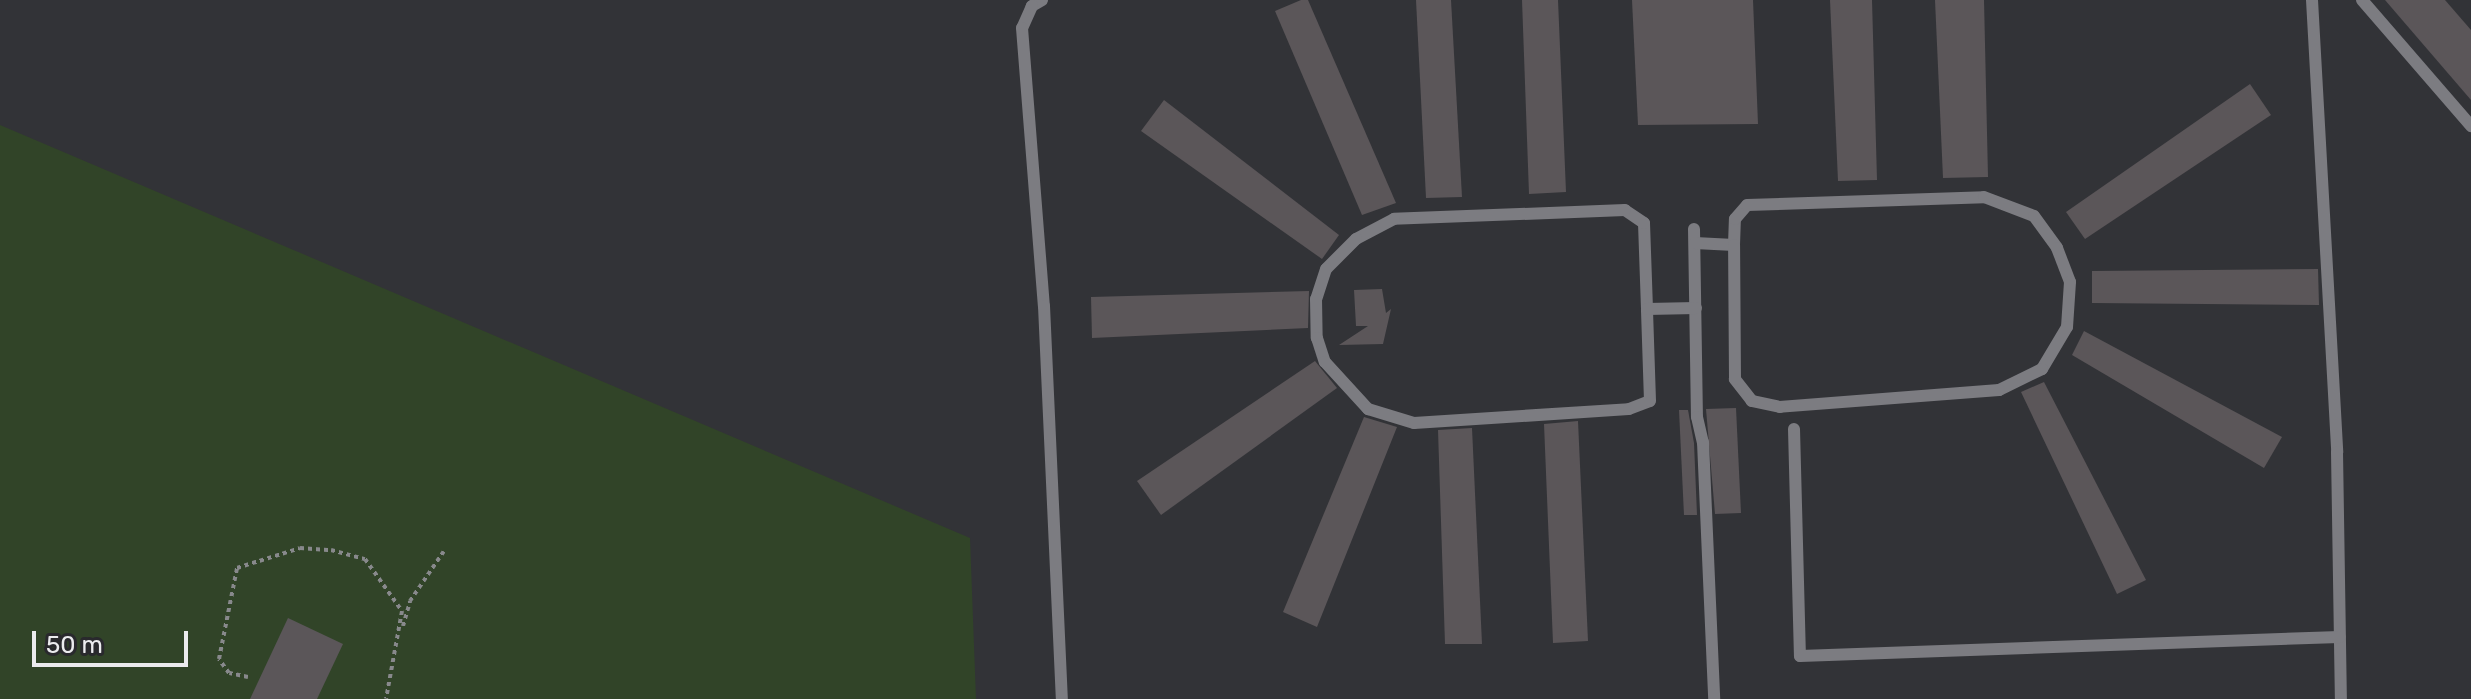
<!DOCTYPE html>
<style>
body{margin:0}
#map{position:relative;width:2471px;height:699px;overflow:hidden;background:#323337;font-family:Rubik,sans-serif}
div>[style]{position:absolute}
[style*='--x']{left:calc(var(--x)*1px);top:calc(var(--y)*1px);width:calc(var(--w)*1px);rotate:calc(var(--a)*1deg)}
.green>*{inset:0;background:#314428}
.building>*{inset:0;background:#5b5659}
.path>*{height:4px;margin-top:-2px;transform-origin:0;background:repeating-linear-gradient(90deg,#88898c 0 4px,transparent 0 8px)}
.service>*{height:12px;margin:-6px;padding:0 6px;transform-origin:6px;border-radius:6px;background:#7c7c81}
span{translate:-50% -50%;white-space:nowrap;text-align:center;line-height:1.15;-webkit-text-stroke:7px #29292d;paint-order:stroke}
.scale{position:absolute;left:32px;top:631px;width:156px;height:36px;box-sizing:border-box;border:4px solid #ebebee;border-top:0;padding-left:10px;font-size:24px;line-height:28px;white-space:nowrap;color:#ebebee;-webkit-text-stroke:6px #29292d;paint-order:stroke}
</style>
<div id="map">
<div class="green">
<i style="clip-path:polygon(0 125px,970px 538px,976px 699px,0 699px)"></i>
</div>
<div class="building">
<i style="clip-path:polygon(1301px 0,1308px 0,1396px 203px,1362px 215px,1275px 11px)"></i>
<i style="clip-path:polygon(1416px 0,1451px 0,1462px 197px,1426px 198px)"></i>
<i style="clip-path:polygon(1522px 0,1558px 0,1566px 192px,1529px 194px)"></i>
<i style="clip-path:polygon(1632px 0,1753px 0,1758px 124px,1638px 125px)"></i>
<i style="clip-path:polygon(1830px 0,1872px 0,1877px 180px,1838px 181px)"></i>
<i style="clip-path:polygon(1935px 0,1984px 0,1988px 177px,1943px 178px)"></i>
<i style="clip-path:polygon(2385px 0,2445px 0,2471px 30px,2471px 100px)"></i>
<i style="clip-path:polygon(2250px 84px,2271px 115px,2085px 239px,2066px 212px)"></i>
<i style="clip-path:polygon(1164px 100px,1339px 235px,1322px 259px,1141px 131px)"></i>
<i style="clip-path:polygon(2318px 269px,2319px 305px,2092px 303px,2092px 271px)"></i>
<i style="clip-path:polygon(1382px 289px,1386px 313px,1391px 309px,1383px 344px,1339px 345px,1368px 326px,1356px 326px,1354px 290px)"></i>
<i style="clip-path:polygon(1309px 291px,1308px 328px,1092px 338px,1091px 297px)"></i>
<i style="clip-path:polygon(2084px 331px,2282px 437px,2264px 468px,2072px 355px)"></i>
<i style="clip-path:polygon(1315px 361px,1337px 388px,1161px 515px,1137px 481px)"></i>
<i style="clip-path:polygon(2044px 382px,2146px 580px,2117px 594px,2021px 392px)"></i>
<i style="clip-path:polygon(1736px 408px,1741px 513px,1715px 514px,1706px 409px)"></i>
<i style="clip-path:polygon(1679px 410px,1688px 410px,1694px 443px,1697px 515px,1684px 515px)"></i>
<i style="clip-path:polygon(1364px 417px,1397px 427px,1317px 627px,1283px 612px)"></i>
<i style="clip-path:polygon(1578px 421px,1588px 641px,1553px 643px,1544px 424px)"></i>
<i style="clip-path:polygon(1472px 428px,1482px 644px,1445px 644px,1438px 430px)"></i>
<i style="clip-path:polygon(288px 618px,343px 644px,317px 699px,250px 699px)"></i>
</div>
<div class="path">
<i style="--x:403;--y:626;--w:26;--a:-74"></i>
<i style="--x:410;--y:601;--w:60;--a:-55.8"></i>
<i style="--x:248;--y:677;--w:19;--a:-168"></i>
<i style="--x:229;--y:673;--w:17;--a:-126"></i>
<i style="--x:219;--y:659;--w:93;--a:-78.8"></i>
<i style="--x:237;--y:568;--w:66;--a:-17.6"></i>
<i style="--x:300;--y:548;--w:31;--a:4"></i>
<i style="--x:331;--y:550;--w:35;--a:15"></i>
<i style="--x:365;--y:559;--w:64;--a:54.6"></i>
<i style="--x:402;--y:611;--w:89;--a:100.3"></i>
</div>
<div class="service">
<i style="--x:1042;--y:0;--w:12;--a:149"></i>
<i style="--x:1032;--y:6;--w:24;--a:114"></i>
<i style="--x:1022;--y:28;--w:279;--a:85.5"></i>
<i style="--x:1044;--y:306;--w:393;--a:87.4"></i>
<i style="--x:2312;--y:0;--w:453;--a:86.8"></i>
<i style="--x:2337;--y:452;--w:247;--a:89.1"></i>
<i style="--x:2362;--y:0;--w:167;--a:49.1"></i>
<i style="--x:1694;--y:229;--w:188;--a:89.1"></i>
<i style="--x:1697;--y:417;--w:26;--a:77"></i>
<i style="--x:1703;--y:442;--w:257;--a:87.5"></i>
<i style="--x:1695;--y:243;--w:39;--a:3"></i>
<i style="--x:1734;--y:245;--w:26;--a:-88"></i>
<i style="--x:1735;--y:219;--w:18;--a:-49"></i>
<i style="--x:1747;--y:205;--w:237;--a:-1.9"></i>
<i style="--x:1984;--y:197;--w:53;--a:20.8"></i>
<i style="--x:2034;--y:216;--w:39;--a:54"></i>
<i style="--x:2057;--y:248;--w:36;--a:69"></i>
<i style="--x:2070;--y:282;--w:45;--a:93.8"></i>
<i style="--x:2067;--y:327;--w:49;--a:120.8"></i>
<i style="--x:2042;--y:369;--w:48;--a:154"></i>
<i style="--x:1999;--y:390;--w:220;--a:175.6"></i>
<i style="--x:1780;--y:407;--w:29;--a:-168"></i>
<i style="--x:1752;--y:401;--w:28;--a:-128"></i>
<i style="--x:1735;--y:379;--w:134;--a:-90.4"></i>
<i style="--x:1647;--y:309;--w:86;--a:-92"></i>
<i style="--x:1644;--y:223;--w:23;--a:-146"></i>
<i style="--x:1625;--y:210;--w:231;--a:177.8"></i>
<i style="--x:1394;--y:219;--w:43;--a:152.2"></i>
<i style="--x:1356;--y:239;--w:42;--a:135"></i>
<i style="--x:1326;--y:269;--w:32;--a:108"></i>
<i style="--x:1316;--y:299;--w:39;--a:89"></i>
<i style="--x:1317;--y:338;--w:25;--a:72"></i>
<i style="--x:1325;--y:362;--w:64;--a:47.5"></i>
<i style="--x:1368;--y:409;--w:48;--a:16.9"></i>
<i style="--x:1414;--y:423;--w:215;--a:-3.7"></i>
<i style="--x:1629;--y:409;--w:22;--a:-21"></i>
<i style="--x:1650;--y:401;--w:92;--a:-91.9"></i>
<i style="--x:1647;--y:309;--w:49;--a:-1.2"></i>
<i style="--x:1794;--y:429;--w:227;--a:88.5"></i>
<i style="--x:1800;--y:656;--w:540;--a:-2.02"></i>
</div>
<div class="scale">50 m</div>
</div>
